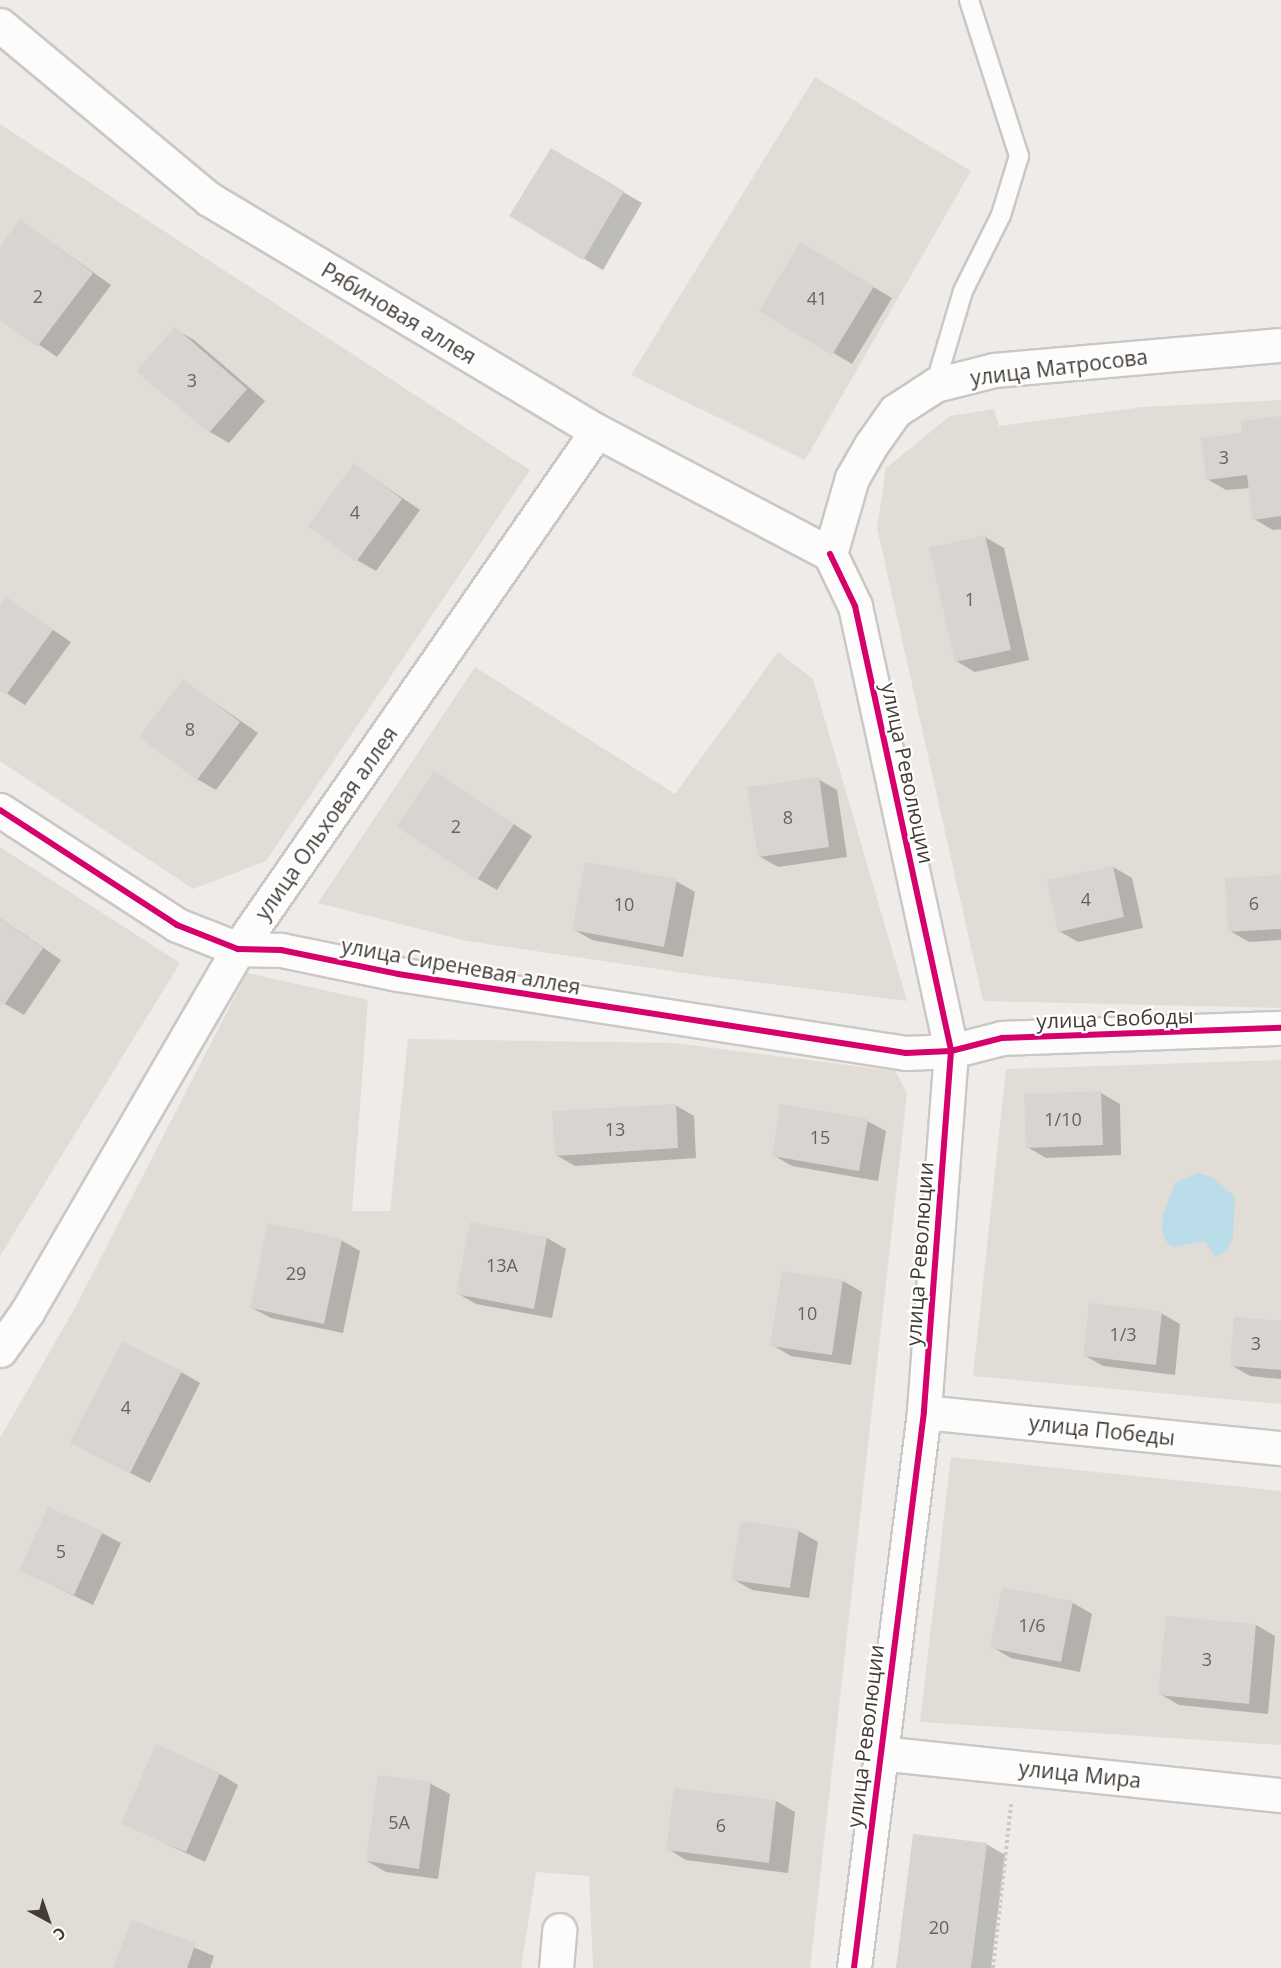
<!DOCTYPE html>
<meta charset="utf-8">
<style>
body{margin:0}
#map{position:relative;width:1281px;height:1968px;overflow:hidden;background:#eeebe8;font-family:"Open Sans",sans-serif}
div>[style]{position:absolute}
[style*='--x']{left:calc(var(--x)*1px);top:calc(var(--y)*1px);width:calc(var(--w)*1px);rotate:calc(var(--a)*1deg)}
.residential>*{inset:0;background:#e2dcd6}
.water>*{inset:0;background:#bbdce9}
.shadow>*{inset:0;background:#0003}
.building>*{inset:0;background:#d8d4d1}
.path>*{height:4px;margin-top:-2px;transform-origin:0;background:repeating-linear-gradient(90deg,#cccac7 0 3px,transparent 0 6px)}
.roads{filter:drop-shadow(2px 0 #cbc8c4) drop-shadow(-2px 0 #cbc8c4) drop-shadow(0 2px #cbc8c4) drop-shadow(0 -2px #cbc8c4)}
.lane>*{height:18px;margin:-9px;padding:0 9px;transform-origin:9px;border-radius:9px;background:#fcfcfc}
.street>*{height:33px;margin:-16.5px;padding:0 16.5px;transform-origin:16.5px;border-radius:16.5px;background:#fcfcfc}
.cycleway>*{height:6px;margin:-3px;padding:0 3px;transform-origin:3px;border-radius:3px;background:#d6006c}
span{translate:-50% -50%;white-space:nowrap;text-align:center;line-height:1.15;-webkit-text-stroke:4.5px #fff;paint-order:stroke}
.number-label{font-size:18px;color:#69635d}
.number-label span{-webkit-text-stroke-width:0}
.street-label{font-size:21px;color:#433c35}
.north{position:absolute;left:18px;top:1890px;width:60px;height:60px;-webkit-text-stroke:4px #fff;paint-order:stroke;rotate:140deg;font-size:16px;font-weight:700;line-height:24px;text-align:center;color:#433c35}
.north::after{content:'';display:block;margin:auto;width:21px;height:27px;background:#433c35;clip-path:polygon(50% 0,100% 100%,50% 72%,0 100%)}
</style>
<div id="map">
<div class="residential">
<i style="clip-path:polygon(815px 77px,971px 171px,805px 460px,631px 375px)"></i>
<i style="clip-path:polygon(0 124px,530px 470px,266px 861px,193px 889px,0 761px)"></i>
<i style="clip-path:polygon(1281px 400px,1281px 1008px,983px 1001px,877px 528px,886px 468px,950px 416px,994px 409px,999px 426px,1143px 407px)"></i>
<i style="clip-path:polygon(778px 652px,813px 679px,907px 1001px,705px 976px,467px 941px,318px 903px,475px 667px,675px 794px)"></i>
<i style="clip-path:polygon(0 847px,180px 963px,0 1256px)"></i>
<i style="clip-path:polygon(247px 973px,368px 1000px,352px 1211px,390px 1211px,408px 1039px,674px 1043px,895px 1071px,907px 1093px,810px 1968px,593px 1968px,589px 1876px,536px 1872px,521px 1968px,0 1968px,0 1438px,76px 1306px)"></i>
<i style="clip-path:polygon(1281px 1060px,1281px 1404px,973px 1376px,1006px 1069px)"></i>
<i style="clip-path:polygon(951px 1457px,1281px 1491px,1281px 1745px,920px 1722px)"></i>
</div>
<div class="water">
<i style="clip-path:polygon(1198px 1173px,1212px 1177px,1235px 1197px,1233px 1237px,1227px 1251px,1215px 1257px,1205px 1241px,1173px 1247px,1165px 1240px,1162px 1229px,1163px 1215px,1175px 1183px)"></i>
</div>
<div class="shadow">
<i style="clip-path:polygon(551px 150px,642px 203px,603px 270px,511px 215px)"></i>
<i style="clip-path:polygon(21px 221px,111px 285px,57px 357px,0 318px,0 249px)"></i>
<i style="clip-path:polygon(801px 244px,892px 298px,852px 364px,761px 310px)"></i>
<i style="clip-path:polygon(175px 329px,194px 340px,265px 401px,229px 443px,210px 432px,139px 371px)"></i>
<i style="clip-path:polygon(1281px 417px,1281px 529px,1273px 530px,1254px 519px,1250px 488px,1226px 490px,1207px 479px)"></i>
<i style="clip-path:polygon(354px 465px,420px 510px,376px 571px,357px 560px)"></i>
<i style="clip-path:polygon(985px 537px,1004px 548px,1029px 660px,975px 672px,956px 661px)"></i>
<i style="clip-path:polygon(7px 599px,71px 642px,25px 705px,0 689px,0 609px)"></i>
<i style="clip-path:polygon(183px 681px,258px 733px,216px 790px,197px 779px)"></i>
<i style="clip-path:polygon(435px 773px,532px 836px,497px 890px,478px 879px)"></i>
<i style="clip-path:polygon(818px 779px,837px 790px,847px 857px,778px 867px,759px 856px)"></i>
<i style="clip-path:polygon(1113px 867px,1132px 878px,1143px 928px,1078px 942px,1059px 931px)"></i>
<i style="clip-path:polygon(1281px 876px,1281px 940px,1249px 942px,1230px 931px)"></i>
<i style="clip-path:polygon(676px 881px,695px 892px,683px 957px,592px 940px,573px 929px)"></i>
<i style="clip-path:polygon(0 918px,61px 960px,24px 1015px,0 1001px)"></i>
<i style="clip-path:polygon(1101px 1093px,1120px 1104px,1121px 1155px,1046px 1158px,1027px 1147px)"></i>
<i style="clip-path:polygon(675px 1105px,694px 1116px,696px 1158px,575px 1166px,556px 1155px)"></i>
<i style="clip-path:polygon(867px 1121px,886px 1131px,878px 1181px,792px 1166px,773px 1155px)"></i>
<i style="clip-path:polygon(471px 1223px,547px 1238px,566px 1249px,552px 1318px,476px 1304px,457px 1293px)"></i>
<i style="clip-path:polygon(341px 1240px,360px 1251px,343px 1333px,271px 1318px,252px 1308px)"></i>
<i style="clip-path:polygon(843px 1281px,862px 1292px,851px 1365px,791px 1356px,772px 1345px)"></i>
<i style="clip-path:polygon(1161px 1313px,1180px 1324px,1175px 1375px,1103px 1366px,1084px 1355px)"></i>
<i style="clip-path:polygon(1281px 1323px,1281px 1379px,1250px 1376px,1231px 1365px)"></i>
<i style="clip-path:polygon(181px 1372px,200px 1383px,150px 1483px,91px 1453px)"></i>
<i style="clip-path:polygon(799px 1531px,818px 1542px,809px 1598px,752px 1590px,733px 1579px)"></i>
<i style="clip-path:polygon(102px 1533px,121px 1543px,93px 1605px,21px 1570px)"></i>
<i style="clip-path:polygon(1073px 1603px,1092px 1614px,1080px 1672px,1011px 1658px,992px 1647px)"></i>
<i style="clip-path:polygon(1256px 1625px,1275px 1636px,1268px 1714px,1179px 1705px,1160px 1694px)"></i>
<i style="clip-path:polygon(220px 1774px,238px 1785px,205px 1862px,123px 1823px)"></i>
<i style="clip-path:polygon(379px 1776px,431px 1784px,450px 1794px,438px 1879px,386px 1872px,367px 1861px)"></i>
<i style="clip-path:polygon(675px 1789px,776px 1801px,795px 1812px,788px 1873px,686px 1860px,668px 1849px)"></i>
<i style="clip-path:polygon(986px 1844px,1005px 1855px,991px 1968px,898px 1968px)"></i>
<i style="clip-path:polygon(132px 1921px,214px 1956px,210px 1968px,115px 1968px)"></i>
</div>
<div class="building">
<i style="clip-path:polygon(551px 148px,624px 191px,583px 260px,509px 216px)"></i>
<i style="clip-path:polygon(20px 219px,93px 273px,37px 347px,0 320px,0 247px)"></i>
<i style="clip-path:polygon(800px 242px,874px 286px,832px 355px,759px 311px)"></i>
<i style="clip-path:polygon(175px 327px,247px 389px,209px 433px,136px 371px)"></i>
<i style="clip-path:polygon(1281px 416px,1281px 516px,1252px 520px,1247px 475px,1206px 480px,1201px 438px,1242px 433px,1241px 421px)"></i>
<i style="clip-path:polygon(354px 463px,402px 499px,356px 562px,308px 526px)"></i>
<i style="clip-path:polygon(985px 535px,1011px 650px,955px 662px,929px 548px)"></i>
<i style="clip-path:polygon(7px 597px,53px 630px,6px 695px,0 691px,0 606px)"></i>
<i style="clip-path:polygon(183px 679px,240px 722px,197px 780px,139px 737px)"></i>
<i style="clip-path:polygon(434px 771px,514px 824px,477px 880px,397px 827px)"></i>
<i style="clip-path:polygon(819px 777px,829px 847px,758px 857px,747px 787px)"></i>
<i style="clip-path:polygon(585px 862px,677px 879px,664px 947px,572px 930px)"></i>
<i style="clip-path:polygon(1113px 866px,1124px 917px,1058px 932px,1047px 880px)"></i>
<i style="clip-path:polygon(1281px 875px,1281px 929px,1228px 932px,1225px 878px)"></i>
<i style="clip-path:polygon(0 918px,43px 948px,4px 1005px,0 1003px)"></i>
<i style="clip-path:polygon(1101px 1091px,1103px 1145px,1026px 1148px,1024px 1094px)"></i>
<i style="clip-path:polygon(676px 1104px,678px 1148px,555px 1156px,552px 1111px)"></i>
<i style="clip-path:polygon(780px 1104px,868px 1119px,859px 1171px,772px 1156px)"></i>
<i style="clip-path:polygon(470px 1222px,547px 1237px,534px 1309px,456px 1294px)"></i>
<i style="clip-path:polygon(268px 1223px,342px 1239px,324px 1324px,250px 1308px)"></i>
<i style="clip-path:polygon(782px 1271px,843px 1280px,832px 1355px,770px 1346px)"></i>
<i style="clip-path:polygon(1089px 1303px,1162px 1311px,1156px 1365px,1083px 1356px)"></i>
<i style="clip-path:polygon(1234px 1317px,1281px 1321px,1281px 1370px,1230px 1366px)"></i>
<i style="clip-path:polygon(122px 1341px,182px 1371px,130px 1473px,70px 1443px)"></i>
<i style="clip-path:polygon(48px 1507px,103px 1531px,74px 1595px,19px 1571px)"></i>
<i style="clip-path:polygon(741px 1521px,799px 1529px,790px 1588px,731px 1580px)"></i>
<i style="clip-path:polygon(1002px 1587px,1073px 1601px,1061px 1662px,990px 1648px)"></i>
<i style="clip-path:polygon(1166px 1616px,1256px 1624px,1249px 1704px,1158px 1695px)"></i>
<i style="clip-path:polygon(156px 1744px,220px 1773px,186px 1852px,121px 1824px)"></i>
<i style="clip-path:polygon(378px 1775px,431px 1782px,419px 1869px,366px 1861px)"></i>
<i style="clip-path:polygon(674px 1788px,776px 1800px,769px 1863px,666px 1850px)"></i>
<i style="clip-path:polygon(913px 1834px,987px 1843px,971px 1968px,896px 1968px)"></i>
<i style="clip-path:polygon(131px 1920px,196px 1943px,187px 1968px,113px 1968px)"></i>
</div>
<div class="path">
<i style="--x:993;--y:1968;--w:165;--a:-83.7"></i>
</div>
<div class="roads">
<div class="lane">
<i style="--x:935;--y:385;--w:98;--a:-73.4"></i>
<i style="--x:963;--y:291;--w:85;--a:-63.4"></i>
<i style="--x:1001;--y:215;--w:62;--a:-73"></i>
<i style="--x:1019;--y:156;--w:164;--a:-107.8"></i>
</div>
<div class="street">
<i style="--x:0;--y:25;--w:272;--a:39.8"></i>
<i style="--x:209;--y:199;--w:452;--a:30.9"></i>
<i style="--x:597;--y:431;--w:263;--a:27.8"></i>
<i style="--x:830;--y:554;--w:58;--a:64.3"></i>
<i style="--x:855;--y:606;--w:455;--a:77.8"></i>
<i style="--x:951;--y:1051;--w:362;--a:94.3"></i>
<i style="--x:924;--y:1412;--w:560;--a:97.18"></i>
<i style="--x:830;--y:554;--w:79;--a:-73.9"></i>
<i style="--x:852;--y:478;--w:38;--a:-60"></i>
<i style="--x:871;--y:445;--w:42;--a:-54.8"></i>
<i style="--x:895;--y:411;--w:48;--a:-33"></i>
<i style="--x:935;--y:385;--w:61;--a:-14.3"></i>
<i style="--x:994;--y:370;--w:288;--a:-5"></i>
<i style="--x:0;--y:810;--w:211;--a:33"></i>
<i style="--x:177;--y:925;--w:66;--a:21.5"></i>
<i style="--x:238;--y:949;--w:43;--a:1.3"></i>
<i style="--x:281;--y:950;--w:119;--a:11.6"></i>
<i style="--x:398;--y:974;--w:514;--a:8.84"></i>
<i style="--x:906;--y:1053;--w:45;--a:-2.5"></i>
<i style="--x:951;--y:1051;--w:53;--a:-14.3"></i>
<i style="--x:1002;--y:1038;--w:279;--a:-2.1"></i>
<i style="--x:0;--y:1350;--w:47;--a:-54.6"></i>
<i style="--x:27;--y:1312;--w:420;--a:-59.8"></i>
<i style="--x:238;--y:949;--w:630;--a:-55.28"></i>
<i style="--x:924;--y:1412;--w:359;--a:5.8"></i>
<i style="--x:879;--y:1753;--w:404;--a:6"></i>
<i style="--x:556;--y:1968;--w:38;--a:-85"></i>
</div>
</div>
<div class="cycleway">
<i style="--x:830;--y:554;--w:58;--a:64.3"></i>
<i style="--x:855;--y:606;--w:455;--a:77.8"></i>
<i style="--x:951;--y:1051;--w:362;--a:94.3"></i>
<i style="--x:924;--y:1412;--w:560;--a:97.18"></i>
<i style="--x:0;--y:810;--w:211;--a:33"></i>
<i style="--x:177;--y:925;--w:66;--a:21.5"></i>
<i style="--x:238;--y:949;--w:43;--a:1.3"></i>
<i style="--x:281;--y:950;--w:119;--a:11.6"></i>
<i style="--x:398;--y:974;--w:514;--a:8.84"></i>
<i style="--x:906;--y:1053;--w:45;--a:-2.5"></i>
<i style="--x:951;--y:1051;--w:53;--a:-14.3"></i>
<i style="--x:1002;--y:1038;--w:279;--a:-2.1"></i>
</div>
<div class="number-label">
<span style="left:38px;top:296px">2</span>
<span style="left:817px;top:298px">41</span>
<span style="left:192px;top:380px">3</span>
<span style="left:1224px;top:457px">3</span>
<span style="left:355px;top:512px">4</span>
<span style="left:970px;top:599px">1</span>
<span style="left:190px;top:729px">8</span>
<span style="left:788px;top:817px">8</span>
<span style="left:456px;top:826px">2</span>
<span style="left:1086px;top:899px">4</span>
<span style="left:1254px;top:903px">6</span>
<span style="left:624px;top:904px">10</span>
<span style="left:1063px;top:1119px">1/10</span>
<span style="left:615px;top:1129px">13</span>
<span style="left:820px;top:1137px">15</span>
<span style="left:502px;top:1265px">13А</span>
<span style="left:296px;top:1273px">29</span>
<span style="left:807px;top:1313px">10</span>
<span style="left:1123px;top:1334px">1/3</span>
<span style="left:1256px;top:1343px">3</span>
<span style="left:126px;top:1407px">4</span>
<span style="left:61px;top:1551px">5</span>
<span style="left:1032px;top:1625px">1/6</span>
<span style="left:1207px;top:1659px">3</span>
<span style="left:399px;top:1822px">5А</span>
<span style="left:721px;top:1825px">6</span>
<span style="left:939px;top:1927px">20</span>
</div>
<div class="street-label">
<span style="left:399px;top:313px;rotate:31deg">Рябиновая аллея</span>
<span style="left:1059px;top:367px;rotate:-7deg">улица Матросова</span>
<span style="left:908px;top:773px;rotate:78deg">улица Революции</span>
<span style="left:326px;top:823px;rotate:-55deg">улица Ольховая аллея</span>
<span style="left:461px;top:966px;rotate:10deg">улица Сиреневая аллея</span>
<span style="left:1115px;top:1018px;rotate:-2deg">улица Свободы</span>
<span style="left:919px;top:1254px;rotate:-86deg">улица Революции</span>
<span style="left:1102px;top:1430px;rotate:6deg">улица Победы</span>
<span style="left:865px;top:1736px;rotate:-83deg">улица Революции</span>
<span style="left:1080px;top:1774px;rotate:6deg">улица Мира</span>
</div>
<div class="north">С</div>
</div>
